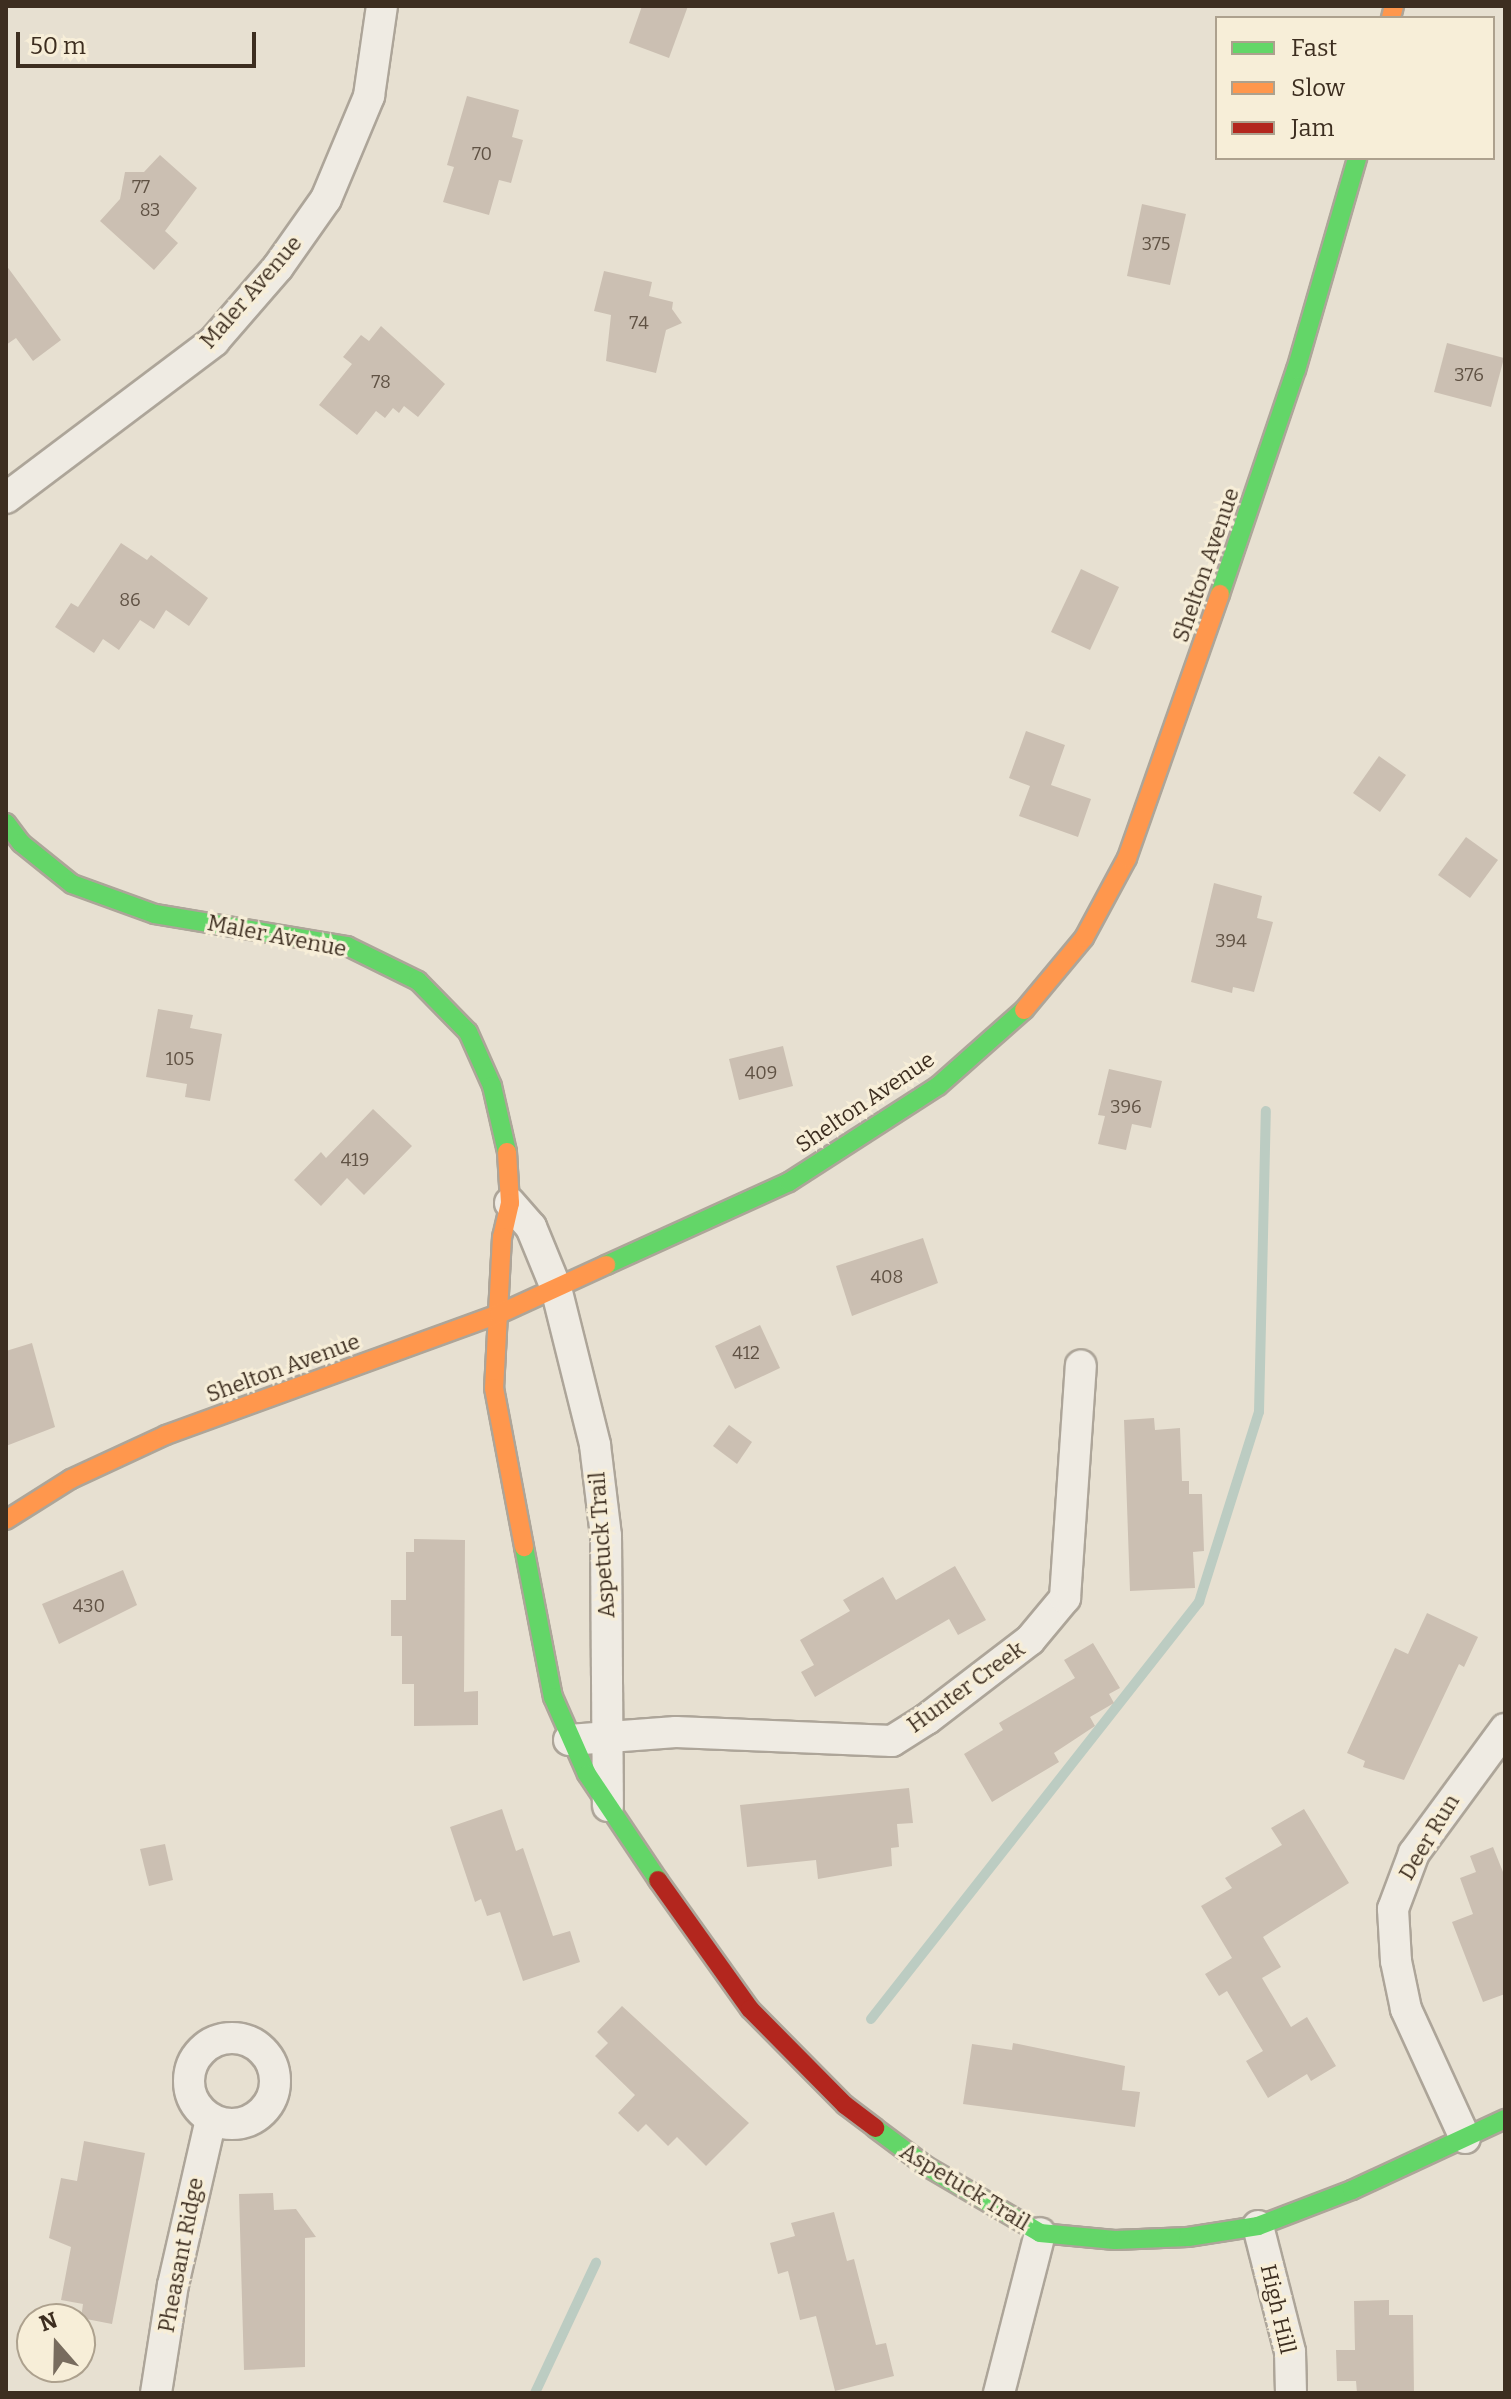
<!DOCTYPE html>
<style>
body{margin:0}
#map{position:relative;width:1511px;height:2399px;overflow:hidden;background:#e7e0d1;font-family:Bitter,serif}
div>[style]{position:absolute}
[style*='--x']{left:calc(var(--x)*1px);top:calc(var(--y)*1px);width:calc(var(--w)*1px);rotate:calc(var(--a)*1deg)}
.stream>*{height:10px;margin:-5px;padding:0 5px;transform-origin:5px;border-radius:5px;background:#bcccc2}
.building>*{inset:0;background:#cbbfb2}
.roads{filter:drop-shadow(2px 0 #ada599) drop-shadow(-2px 0 #ada599) drop-shadow(0 2px #ada599) drop-shadow(0 -2px #ada599)}
.street>*{height:30px;margin:-15px;padding:0 15px;transform-origin:15px;border-radius:15px;background:#efebe3}
.street>.ring{margin:-15px;padding:0;box-sizing:content-box;background:none;border:30px solid #efebe3;border-radius:50%}
.fast>*{height:18px;margin:-9px;padding:0 9px;transform-origin:9px;border-radius:9px;background:#63d668}
.slow>*{height:18px;margin:-9px;padding:0 9px;transform-origin:9px;border-radius:9px;background:#ff974d}
.jam>*{height:18px;margin:-9px;padding:0 9px;transform-origin:9px;border-radius:9px;background:#b3261e}
span{translate:-50% -50%;white-space:nowrap;text-align:center;line-height:1.15;-webkit-text-stroke:6px #f7eed8;paint-order:stroke}
.number-label{font-size:18px;color:#605244}
.number-label span{-webkit-text-stroke-width:0}
.street-label{font-size:22px;color:#3d2e20}
.frame{position:absolute;inset:0;border:8px solid #3d2e20;pointer-events:none}
.legend{position:absolute;left:1215px;top:16px;width:280px;height:144px;box-sizing:border-box;background:#f7eed8;border:2px solid #ada18e;margin:0;padding:10px 14px;list-style:none;font-size:24px;color:#3d2e20}
.legend li{display:flex;align-items:center;gap:16px;height:40px}
.legend b{width:40px;border:2px solid #ada18e}
.north{position:absolute;left:16px;top:2303px;width:80px;height:80px;box-sizing:border-box;background:#f7eed8;border:2px solid #ada18e;border-radius:50%;rotate:340deg;font-size:22px;font-weight:700;line-height:32px;text-align:center;color:#3d2e20}
.north::after{content:'';display:block;margin:auto;width:28px;height:36px;background:#786c5e;clip-path:polygon(50% 0,100% 100%,50% 72%,0 100%)}
.scale{position:absolute;left:16px;top:32px;width:240px;height:36px;box-sizing:border-box;border:4px solid #3d2e20;border-top:0;padding-left:10px;font-size:24px;line-height:28px;white-space:nowrap;color:#3d2e20;-webkit-text-stroke:6px #f7eed8;paint-order:stroke}
</style>
<div id="map">
<div class="stream">
<i style="--x:871;--y:2019;--w:531;--a:-51.81"></i>
<i style="--x:1199;--y:1602;--w:199;--a:-72.5"></i>
<i style="--x:1259;--y:1412;--w:301;--a:-88.7"></i>
<i style="--x:535;--y:2393;--w:144;--a:-64.9"></i>
</div>
<div class="building">
<i style="clip-path:polygon(642px 6px,688px 6px,669px 58px,629px 43px)"></i>
<i style="clip-path:polygon(467px 96px,519px 110px,512px 137px,523px 140px,511px 183px,499px 180px,489px 215px,443px 202px,454px 167px,447px 165px)"></i>
<i style="clip-path:polygon(160px 155px,197px 188px,165px 231px,178px 243px,154px 270px,100px 221px,120px 199px,125px 172px,144px 172px)"></i>
<i style="clip-path:polygon(1142px 204px,1186px 214px,1170px 285px,1127px 276px)"></i>
<i style="clip-path:polygon(6px 265px,61px 340px,33px 361px,16px 338px,6px 345px)"></i>
<i style="clip-path:polygon(604px 271px,652px 282px,649px 296px,673px 302px,672px 309px,682px 323px,666px 330px,656px 373px,606px 361px,611px 315px,594px 311px)"></i>
<i style="clip-path:polygon(381px 326px,445px 384px,418px 417px,404px 406px,399px 413px,393px 408px,385px 418px,376px 411px,357px 435px,319px 405px,352px 364px,343px 357px,361px 335px,369px 341px)"></i>
<i style="clip-path:polygon(1447px 343px,1504px 358px,1491px 407px,1434px 392px)"></i>
<i style="clip-path:polygon(121px 543px,147px 560px,151px 555px,208px 598px,189px 626px,166px 610px,154px 629px,140px 620px,119px 650px,103px 639px,94px 653px,55px 627px,71px 603px,78px 607px)"></i>
<i style="clip-path:polygon(1081px 569px,1119px 587px,1090px 650px,1051px 632px)"></i>
<i style="clip-path:polygon(1026px 731px,1065px 745px,1051px 785px,1091px 799px,1078px 837px,1019px 816px,1030px 786px,1009px 778px)"></i>
<i style="clip-path:polygon(1379px 756px,1406px 775px,1380px 812px,1353px 793px)"></i>
<i style="clip-path:polygon(1466px 837px,1498px 860px,1470px 898px,1438px 875px)"></i>
<i style="clip-path:polygon(1214px 883px,1262px 896px,1257px 918px,1273px 922px,1254px 992px,1233px 987px,1232px 993px,1191px 982px)"></i>
<i style="clip-path:polygon(158px 1009px,193px 1015px,190px 1028px,222px 1034px,210px 1101px,185px 1097px,187px 1084px,146px 1077px)"></i>
<i style="clip-path:polygon(783px 1046px,793px 1086px,739px 1100px,729px 1059px)"></i>
<i style="clip-path:polygon(1109px 1069px,1162px 1081px,1151px 1128px,1132px 1124px,1126px 1150px,1098px 1144px,1105px 1116px,1098px 1115px)"></i>
<i style="clip-path:polygon(373px 1109px,412px 1146px,364px 1195px,347px 1178px,321px 1206px,294px 1180px,321px 1152px,326px 1158px)"></i>
<i style="clip-path:polygon(923px 1238px,938px 1283px,852px 1316px,836px 1266px)"></i>
<i style="clip-path:polygon(760px 1325px,780px 1368px,735px 1389px,715px 1346px)"></i>
<i style="clip-path:polygon(32px 1343px,55px 1427px,6px 1446px,6px 1351px)"></i>
<i style="clip-path:polygon(1154px 1418px,1155px 1430px,1180px 1428px,1182px 1481px,1189px 1481px,1189px 1494px,1202px 1494px,1204px 1551px,1193px 1552px,1195px 1588px,1130px 1591px,1124px 1420px)"></i>
<i style="clip-path:polygon(729px 1425px,752px 1442px,737px 1464px,713px 1446px)"></i>
<i style="clip-path:polygon(414px 1539px,465px 1540px,464px 1692px,478px 1691px,478px 1725px,414px 1726px,414px 1684px,402px 1684px,402px 1636px,391px 1636px,391px 1600px,406px 1600px,406px 1552px,414px 1552px)"></i>
<i style="clip-path:polygon(955px 1566px,986px 1620px,958px 1635px,949px 1619px,815px 1697px,801px 1672px,814px 1665px,800px 1640px,850px 1611px,843px 1600px,883px 1577px,896px 1600px)"></i>
<i style="clip-path:polygon(123px 1570px,137px 1605px,59px 1644px,42px 1604px)"></i>
<i style="clip-path:polygon(1427px 1613px,1478px 1637px,1464px 1667px,1459px 1664px,1404px 1780px,1363px 1767px,1365px 1761px,1347px 1753px,1395px 1648px,1408px 1654px)"></i>
<i style="clip-path:polygon(1093px 1643px,1120px 1688px,1109px 1694px,1114px 1703px,1090px 1717px,1095px 1726px,1054px 1753px,1059px 1762px,992px 1802px,964px 1754px,1003px 1730px,999px 1723px,1075px 1678px,1064px 1660px)"></i>
<i style="clip-path:polygon(909px 1788px,913px 1823px,897px 1824px,899px 1847px,891px 1848px,892px 1866px,818px 1879px,816px 1860px,747px 1867px,740px 1805px)"></i>
<i style="clip-path:polygon(502px 1809px,516px 1851px,523px 1848px,553px 1936px,570px 1931px,580px 1962px,523px 1981px,500px 1912px,487px 1916px,481px 1899px,475px 1902px,450px 1827px)"></i>
<i style="clip-path:polygon(1304px 1809px,1349px 1883px,1263px 1937px,1281px 1967px,1262px 1978px,1291px 2027px,1307px 2017px,1336px 2066px,1311px 2081px,1307px 2074px,1268px 2098px,1246px 2061px,1263px 2051px,1227px 1991px,1219px 1996px,1205px 1974px,1232px 1958px,1201px 1906px,1232px 1888px,1225px 1878px,1282px 1845px,1271px 1828px)"></i>
<i style="clip-path:polygon(165px 1844px,173px 1880px,149px 1886px,140px 1849px)"></i>
<i style="clip-path:polygon(1493px 1847px,1505px 1877px,1505px 1994px,1483px 2002px,1452px 1922px,1473px 1914px,1460px 1878px,1476px 1872px,1470px 1856px)"></i>
<i style="clip-path:polygon(622px 2006px,749px 2123px,706px 2166px,677px 2137px,668px 2146px,646px 2124px,638px 2132px,618px 2113px,635px 2095px,595px 2056px,608px 2043px,597px 2032px)"></i>
<i style="clip-path:polygon(1013px 2043px,1125px 2066px,1122px 2090px,1140px 2092px,1135px 2127px,963px 2104px,972px 2044px,1012px 2050px)"></i>
<i style="clip-path:polygon(84px 2141px,145px 2153px,112px 2324px,81px 2318px,83px 2304px,61px 2300px,71px 2247px,49px 2238px,61px 2178px,77px 2181px)"></i>
<i style="clip-path:polygon(273px 2193px,274px 2210px,296px 2209px,316px 2237px,305px 2238px,305px 2367px,244px 2370px,239px 2194px)"></i>
<i style="clip-path:polygon(834px 2212px,847px 2261px,854px 2259px,876px 2345px,886px 2343px,894px 2376px,835px 2391px,816px 2316px,800px 2320px,788px 2271px,778px 2274px,770px 2243px,795px 2236px,791px 2223px)"></i>
<i style="clip-path:polygon(1389px 2300px,1389px 2315px,1413px 2315px,1414px 2393px,1357px 2393px,1356px 2381px,1337px 2381px,1336px 2350px,1355px 2350px,1354px 2301px)"></i>
</div>
<div class="roads">
<div class="street">
<i style="--x:6;--y:498;--w:261;--a:-37"></i>
<i style="--x:214;--y:341;--w:98;--a:-49.1"></i>
<i style="--x:278;--y:267;--w:83;--a:-54.8"></i>
<i style="--x:326;--y:199;--w:112;--a:-67.3"></i>
<i style="--x:369;--y:96;--w:91;--a:-81.8"></i>
<i style="--x:510;--y:1203;--w:32;--a:49"></i>
<i style="--x:531;--y:1227;--w:66;--a:67.7"></i>
<i style="--x:556;--y:1288;--w:162;--a:76"></i>
<i style="--x:595;--y:1445;--w:92;--a:83.1"></i>
<i style="--x:606;--y:1536;--w:270;--a:89.6"></i>
<i style="--x:569;--y:1740;--w:107;--a:-4.3"></i>
<i style="--x:676;--y:1732;--w:216;--a:2.4"></i>
<i style="--x:892;--y:1741;--w:41;--a:-32.2"></i>
<i style="--x:927;--y:1719;--w:130;--a:-37.5"></i>
<i style="--x:1030;--y:1640;--w:55;--a:-50.2"></i>
<i style="--x:1065;--y:1598;--w:233;--a:-86.1"></i>
<i class="ring" style="left:189px;top:2038px;width:56px;height:56px"></i>
<i style="--x:1465;--y:2138;--w:142;--a:-114.6"></i>
<i style="--x:1406;--y:2009;--w:49;--a:-101.8"></i>
<i style="--x:1396;--y:1961;--w:52;--a:-93.3"></i>
<i style="--x:1393;--y:1909;--w:60;--a:-69.4"></i>
<i style="--x:1414;--y:1853;--w:154;--a:-53.7"></i>
<i style="--x:1258;--y:2226;--w:130;--a:75.7"></i>
<i style="--x:1290;--y:2352;--w:41;--a:88.6"></i>
<i style="--x:156;--y:2393;--w:109;--a:-81.1"></i>
<i style="--x:173;--y:2285;--w:170;--a:-77.1"></i>
<i style="--x:999;--y:2393;--w:165;--a:-75.6"></i>
</div>
<div class="fast">
<i style="--x:1220;--y:594;--w:237;--a:-71.3"></i>
<i style="--x:1296;--y:370;--w:221;--a:-73.9"></i>
<i style="--x:6;--y:823;--w:25;--a:53"></i>
<i style="--x:21;--y:843;--w:65;--a:38.8"></i>
<i style="--x:72;--y:884;--w:88;--a:19.9"></i>
<i style="--x:155;--y:914;--w:195;--a:9.5"></i>
<i style="--x:347;--y:946;--w:79;--a:26.2"></i>
<i style="--x:418;--y:981;--w:71;--a:45.6"></i>
<i style="--x:468;--y:1032;--w:59;--a:66"></i>
<i style="--x:492;--y:1086;--w:68;--a:77.2"></i>
<i style="--x:606;--y:1265;--w:201;--a:-24.4"></i>
<i style="--x:789;--y:1182;--w:177;--a:-32.8"></i>
<i style="--x:938;--y:1086;--w:115;--a:-41.5"></i>
<i style="--x:524;--y:1547;--w:153;--a:79.1"></i>
<i style="--x:553;--y:1697;--w:84;--a:66.2"></i>
<i style="--x:587;--y:1774;--w:128;--a:56.2"></i>
<i style="--x:875;--y:2128;--w:64;--a:36.7"></i>
<i style="--x:926;--y:2166;--w:132;--a:30.4"></i>
<i style="--x:1040;--y:2233;--w:75;--a:5.3"></i>
<i style="--x:1115;--y:2240;--w:73;--a:-2.4"></i>
<i style="--x:1188;--y:2237;--w:71;--a:-8.9"></i>
<i style="--x:1258;--y:2226;--w:101;--a:-21"></i>
<i style="--x:1352;--y:2190;--w:169;--a:-24.9"></i>
</div>
<div class="slow">
<i style="--x:1391;--y:18;--w:12;--a:-76"></i>
<i style="--x:1024;--y:1010;--w:94;--a:-50.2"></i>
<i style="--x:1084;--y:938;--w:91;--a:-61.7"></i>
<i style="--x:1127;--y:858;--w:280;--a:-70.6"></i>
<i style="--x:507;--y:1152;--w:51;--a:86.6"></i>
<i style="--x:510;--y:1203;--w:35;--a:103"></i>
<i style="--x:502;--y:1237;--w:151;--a:93"></i>
<i style="--x:494;--y:1388;--w:162;--a:79.3"></i>
<i style="--x:6;--y:1520;--w:77;--a:-32.2"></i>
<i style="--x:71;--y:1479;--w:105;--a:-24.9"></i>
<i style="--x:166;--y:1435;--w:354;--a:-20"></i>
<i style="--x:499;--y:1314;--w:118;--a:-24.6"></i>
</div>
<div class="jam">
<i style="--x:658;--y:1880;--w:158;--a:54.5"></i>
<i style="--x:750;--y:2009;--w:135;--a:45.3"></i>
<i style="--x:845;--y:2105;--w:38;--a:37"></i>
</div>
</div>
<div class="number-label">
<span style="left:482px;top:154px">70</span>
<span style="left:141px;top:187px">77</span>
<span style="left:150px;top:210px">83</span>
<span style="left:1156px;top:244px">375</span>
<span style="left:639px;top:323px">74</span>
<span style="left:1469px;top:375px">376</span>
<span style="left:381px;top:382px">78</span>
<span style="left:130px;top:600px">86</span>
<span style="left:1231px;top:941px">394</span>
<span style="left:180px;top:1059px">105</span>
<span style="left:761px;top:1073px">409</span>
<span style="left:1126px;top:1107px">396</span>
<span style="left:355px;top:1160px">419</span>
<span style="left:887px;top:1277px">408</span>
<span style="left:746px;top:1353px">412</span>
<span style="left:89px;top:1606px">430</span>
</div>
<div class="street-label">
<span style="left:251px;top:292px;rotate:-49deg">Maler Avenue</span>
<span style="left:1206px;top:565px;rotate:-71deg">Shelton Avenue</span>
<span style="left:277px;top:936px;rotate:11deg">Maler Avenue</span>
<span style="left:865px;top:1102px;rotate:-34deg">Shelton Avenue</span>
<span style="left:283px;top:1368px;rotate:-20deg">Shelton Avenue</span>
<span style="left:602px;top:1545px;rotate:-94deg">Aspetuck Trail</span>
<span style="left:966px;top:1687px;rotate:-36deg">Hunter Creek</span>
<span style="left:1429px;top:1837px;rotate:-59deg">Deer Run</span>
<span style="left:965px;top:2187px;rotate:31deg">Aspetuck Trail</span>
<span style="left:181px;top:2255px;rotate:-79deg">Pheasant Ridge</span>
<span style="left:1278px;top:2309px;rotate:77deg">High Hill</span>
</div>
<div class="frame"></div>
<ul class="legend">
<li><b style="height:10px;background:#63d668"></b>Fast</li>
<li><b style="height:10px;background:#ff974d"></b>Slow</li>
<li><b style="height:10px;background:#b3261e"></b>Jam</li>
</ul>
<div class="north">N</div>
<div class="scale">50 m</div>
</div>
